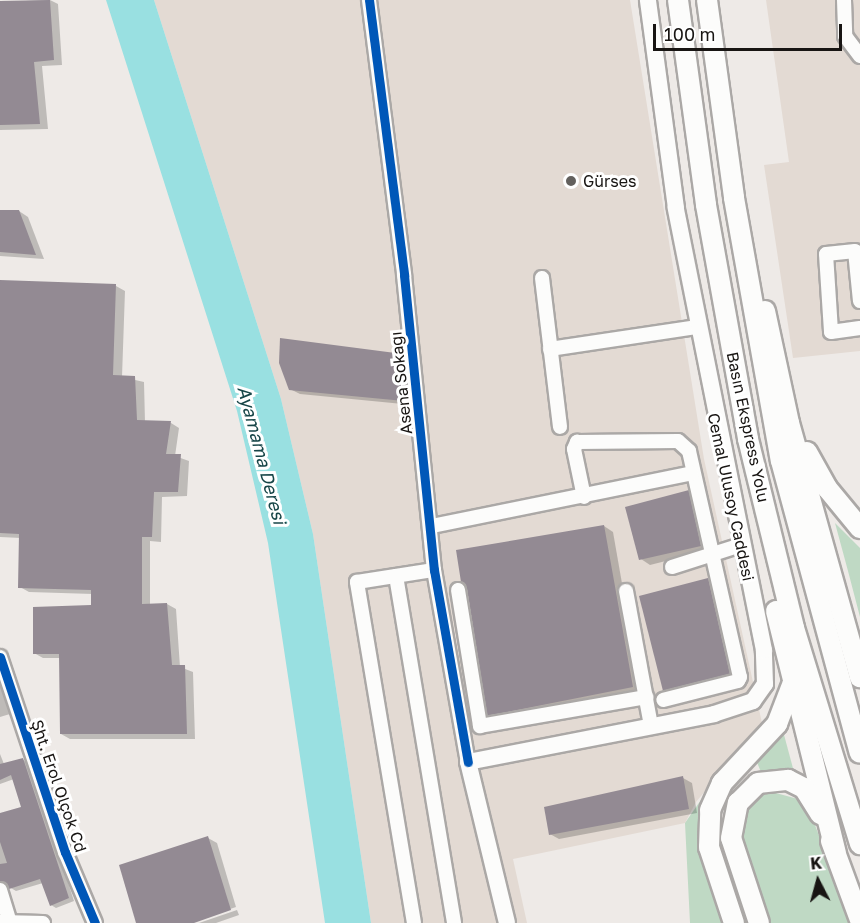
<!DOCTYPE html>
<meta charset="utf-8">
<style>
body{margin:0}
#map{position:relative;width:860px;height:923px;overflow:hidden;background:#eeeae7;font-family:"Golos Text",sans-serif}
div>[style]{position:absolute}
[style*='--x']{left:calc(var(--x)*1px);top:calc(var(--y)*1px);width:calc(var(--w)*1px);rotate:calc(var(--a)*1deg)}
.built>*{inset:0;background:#e3dad3}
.green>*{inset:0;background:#bfd9c4}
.water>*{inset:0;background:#99e0e1}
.shadow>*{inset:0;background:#0003}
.building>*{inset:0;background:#938a93}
.roads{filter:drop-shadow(2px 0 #aba8a6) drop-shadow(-2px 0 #aba8a6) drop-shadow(0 2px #aba8a6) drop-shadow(0 -2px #aba8a6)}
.minor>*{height:14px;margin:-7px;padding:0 7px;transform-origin:7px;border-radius:7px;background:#fcfcfb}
.major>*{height:16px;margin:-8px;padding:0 8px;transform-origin:8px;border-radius:8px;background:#fcfcfb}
.highway>*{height:20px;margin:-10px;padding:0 10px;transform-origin:10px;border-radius:10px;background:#fcfcfb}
.cycleway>*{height:9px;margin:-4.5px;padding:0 4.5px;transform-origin:4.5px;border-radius:4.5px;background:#0057b8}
.dots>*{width:16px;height:16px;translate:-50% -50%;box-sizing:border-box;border:3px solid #fff;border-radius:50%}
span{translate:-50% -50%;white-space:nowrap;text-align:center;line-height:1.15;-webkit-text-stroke:6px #fff;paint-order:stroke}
.poi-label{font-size:16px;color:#181513}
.left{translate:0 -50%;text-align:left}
.street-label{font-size:16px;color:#181513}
.water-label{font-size:18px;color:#174648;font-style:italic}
.north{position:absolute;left:788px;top:851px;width:60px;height:60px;-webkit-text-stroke:4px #fff;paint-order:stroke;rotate:354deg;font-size:16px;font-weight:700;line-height:24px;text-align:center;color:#181513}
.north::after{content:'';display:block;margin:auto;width:21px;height:27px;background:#181513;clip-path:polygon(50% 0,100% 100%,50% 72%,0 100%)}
.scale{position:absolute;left:653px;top:24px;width:189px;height:27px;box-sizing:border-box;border:3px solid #181513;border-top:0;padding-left:8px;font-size:18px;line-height:21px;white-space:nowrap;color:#181513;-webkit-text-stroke:4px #fff;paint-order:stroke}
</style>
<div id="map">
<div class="built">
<i style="clip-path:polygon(154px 0,630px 0,704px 459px,762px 723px,696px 802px,685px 823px,513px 859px,527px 923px,371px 923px,313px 534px,281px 399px)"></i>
<i style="clip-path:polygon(766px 0,860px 0,860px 351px,793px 358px,764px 165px,789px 162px)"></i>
</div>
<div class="green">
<i style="clip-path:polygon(835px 523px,860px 548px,860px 617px,848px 571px)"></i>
<i style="clip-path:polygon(783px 731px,794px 772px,761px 772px,756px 760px)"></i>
<i style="clip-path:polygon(714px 781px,704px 803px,730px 923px,690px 923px,685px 823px)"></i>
<i style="clip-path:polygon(772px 792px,798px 799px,812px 817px,852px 923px,770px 923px,742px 834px,745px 812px,753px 799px)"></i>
</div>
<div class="water">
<i style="clip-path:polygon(106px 0,154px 0,281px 399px,313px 534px,371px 923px,325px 923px,268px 543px,237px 411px)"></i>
</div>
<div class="shadow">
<i style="clip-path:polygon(50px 0,58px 4px,62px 65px,42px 66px,48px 129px,0 130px,0 2px)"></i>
<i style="clip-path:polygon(0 211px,19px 211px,28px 217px,44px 259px,0 256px)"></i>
<i style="clip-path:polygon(0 281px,116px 286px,125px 291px,122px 377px,144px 382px,145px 422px,171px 423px,179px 428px,175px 456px,189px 461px,187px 496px,162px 497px,161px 542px,150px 541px,150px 605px,167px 604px,176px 609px,180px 667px,193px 672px,195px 739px,70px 739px,61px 734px,60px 658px,43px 658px,34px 653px,93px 607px,93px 594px,29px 592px,20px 587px,21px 538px,0 537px)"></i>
<i style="clip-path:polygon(403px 356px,412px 361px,413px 405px,300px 394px,290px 389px)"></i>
<i style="clip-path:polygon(688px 492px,697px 497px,709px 550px,650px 565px,641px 559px)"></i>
<i style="clip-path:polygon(604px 526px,613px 532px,641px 692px,498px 720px,489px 715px)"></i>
<i style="clip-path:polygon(708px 579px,722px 587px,743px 681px,678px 698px,665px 690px)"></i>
<i style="clip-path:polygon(0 684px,10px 714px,0 717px)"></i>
<i style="clip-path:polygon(0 754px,4px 764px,23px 760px,29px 763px,74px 901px,56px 908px,51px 905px,43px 883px,16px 891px,4px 884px,0 888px,0 815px,23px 808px,14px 779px,0 784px)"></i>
<i style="clip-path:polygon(683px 778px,692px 783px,697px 813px,559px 839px,550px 834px)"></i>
<i style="clip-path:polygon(208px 838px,217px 843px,236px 907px,189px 923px,139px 923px)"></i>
<i style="clip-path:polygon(237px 910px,239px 915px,216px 923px,199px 923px)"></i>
</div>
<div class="building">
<i style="clip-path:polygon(50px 0,54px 60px,34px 62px,40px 124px,0 125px,0 1px)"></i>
<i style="clip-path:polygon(0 210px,19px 210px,36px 255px,0 252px)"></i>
<i style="clip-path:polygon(0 280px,116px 284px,113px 375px,135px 376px,137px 420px,171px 421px,166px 454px,181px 454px,178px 492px,154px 492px,152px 537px,142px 537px,142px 604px,167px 603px,172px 665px,185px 665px,187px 734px,60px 734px,59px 654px,33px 654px,33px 607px,91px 605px,91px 590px,18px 588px,19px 534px,0 533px)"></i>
<i style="clip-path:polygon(280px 338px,403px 354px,404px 401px,289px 390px,279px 363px)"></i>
<i style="clip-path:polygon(689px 490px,701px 546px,639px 560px,625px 507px)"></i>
<i style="clip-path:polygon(604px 525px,633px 687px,487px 716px,467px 589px,461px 582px,456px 550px)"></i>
<i style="clip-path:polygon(708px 578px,730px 674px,663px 691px,639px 596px)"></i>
<i style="clip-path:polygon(23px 758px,69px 898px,50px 906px,40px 879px,9px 889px,0 881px,0 864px,7px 863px,0 842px,0 813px,21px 807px,11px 775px,0 780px,0 764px)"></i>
<i style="clip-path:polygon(683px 776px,689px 809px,549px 835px,544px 807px)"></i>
<i style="clip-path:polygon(208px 836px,231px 910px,194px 923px,136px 923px,119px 865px)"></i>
</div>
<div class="roads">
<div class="minor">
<i style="--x:369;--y:0;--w:277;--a:82.7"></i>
<i style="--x:404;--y:275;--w:297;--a:84.2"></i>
<i style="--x:434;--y:570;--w:195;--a:80"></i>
<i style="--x:844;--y:0;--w:36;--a:88"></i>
<i style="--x:845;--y:36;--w:25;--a:53"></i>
<i style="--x:542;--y:278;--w:150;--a:83.1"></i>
<i style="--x:860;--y:301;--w:50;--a:-95.7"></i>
<i style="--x:855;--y:251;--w:29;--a:174"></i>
<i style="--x:826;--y:254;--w:78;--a:86.3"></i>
<i style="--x:831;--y:332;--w:29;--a:-8"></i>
<i style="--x:550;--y:349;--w:149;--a:-8.5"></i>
<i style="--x:584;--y:497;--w:49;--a:-101.8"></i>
<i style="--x:574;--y:449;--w:8;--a:-67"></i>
<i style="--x:577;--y:442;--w:101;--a:-0.6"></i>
<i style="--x:678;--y:441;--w:15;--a:42"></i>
<i style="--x:689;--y:451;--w:232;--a:77.3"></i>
<i style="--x:740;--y:677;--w:4;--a:117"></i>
<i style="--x:738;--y:681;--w:77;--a:165.8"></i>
<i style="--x:432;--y:526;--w:265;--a:-11.5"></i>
<i style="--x:672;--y:567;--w:72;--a:-17.7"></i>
<i style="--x:396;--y:576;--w:352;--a:80.5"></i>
<i style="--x:458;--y:590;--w:138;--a:80.8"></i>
<i style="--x:480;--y:726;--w:169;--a:-9.9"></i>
<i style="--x:626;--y:591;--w:137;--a:79.5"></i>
<i style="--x:0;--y:657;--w:206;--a:71.6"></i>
<i style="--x:65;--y:852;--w:77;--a:67.1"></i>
<i style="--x:0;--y:890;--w:34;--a:73"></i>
<i style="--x:0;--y:922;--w:43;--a:1.3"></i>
<i style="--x:414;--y:923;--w:346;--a:-99.5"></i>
<i style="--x:357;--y:582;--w:78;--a:-8.9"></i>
</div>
<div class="major">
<i style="--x:507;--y:923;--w:166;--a:-103.6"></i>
<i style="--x:468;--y:762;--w:251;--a:-11"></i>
<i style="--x:714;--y:714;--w:41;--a:-18.4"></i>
<i style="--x:753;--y:701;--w:21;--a:-55"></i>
<i style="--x:765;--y:684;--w:34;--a:-92"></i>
<i style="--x:764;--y:650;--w:451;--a:-101.3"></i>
<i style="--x:676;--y:208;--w:210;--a:-97.7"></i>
</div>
<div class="highway">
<i style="--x:678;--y:0;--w:207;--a:82.2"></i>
<i style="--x:706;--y:205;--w:238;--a:79.8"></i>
<i style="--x:748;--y:439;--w:195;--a:76.3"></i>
<i style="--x:794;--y:628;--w:226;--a:73"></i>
<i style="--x:707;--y:0;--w:200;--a:82.2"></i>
<i style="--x:734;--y:198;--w:267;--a:79.9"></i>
<i style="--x:781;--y:461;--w:302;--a:74.9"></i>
<i style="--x:765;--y:311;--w:115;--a:77.9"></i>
<i style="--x:789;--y:423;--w:264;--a:74.4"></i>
<i style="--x:807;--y:452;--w:41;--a:60.9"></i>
<i style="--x:827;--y:488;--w:52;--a:50.5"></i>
<i style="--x:776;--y:611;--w:249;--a:76.1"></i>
<i style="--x:831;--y:841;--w:84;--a:69.8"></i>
<i style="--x:734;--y:923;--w:80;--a:-108.2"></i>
<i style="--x:709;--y:847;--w:37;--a:-88"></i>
<i style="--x:710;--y:810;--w:30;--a:-66"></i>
<i style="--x:722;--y:783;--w:81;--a:-47"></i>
<i style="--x:777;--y:724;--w:42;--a:-69"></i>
<i style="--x:759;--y:923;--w:89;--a:-108.2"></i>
<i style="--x:731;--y:838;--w:36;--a:-79"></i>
<i style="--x:738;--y:803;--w:28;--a:-45"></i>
<i style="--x:758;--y:783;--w:30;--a:-6"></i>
<i style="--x:788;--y:780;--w:18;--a:27"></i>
<i style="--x:804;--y:788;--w:31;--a:58"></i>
</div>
</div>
<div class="cycleway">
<i style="--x:369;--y:0;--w:277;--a:82.7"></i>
<i style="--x:404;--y:275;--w:297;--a:84.2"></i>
<i style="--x:434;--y:570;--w:195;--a:80"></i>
<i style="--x:0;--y:657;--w:206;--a:71.6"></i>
<i style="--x:65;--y:852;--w:77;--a:67.1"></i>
</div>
<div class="dots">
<i style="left:571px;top:181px;background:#63605d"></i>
</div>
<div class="poi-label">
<span class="left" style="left:583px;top:181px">Gürses</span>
</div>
<div class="street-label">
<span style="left:401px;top:383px;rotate:-96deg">Asena Sokağı</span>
<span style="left:748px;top:427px;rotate:78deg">Basın Ekspress Yolu</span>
<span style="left:731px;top:497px;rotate:78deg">Cemal Ulusoy Caddesi</span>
<span style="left:59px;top:786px;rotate:71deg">Şht. Erol Olçok Cd</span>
</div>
<div class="water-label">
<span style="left:262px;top:455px;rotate:75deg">Ayamama Deresi</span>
</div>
<div class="north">K</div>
<div class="scale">100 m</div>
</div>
